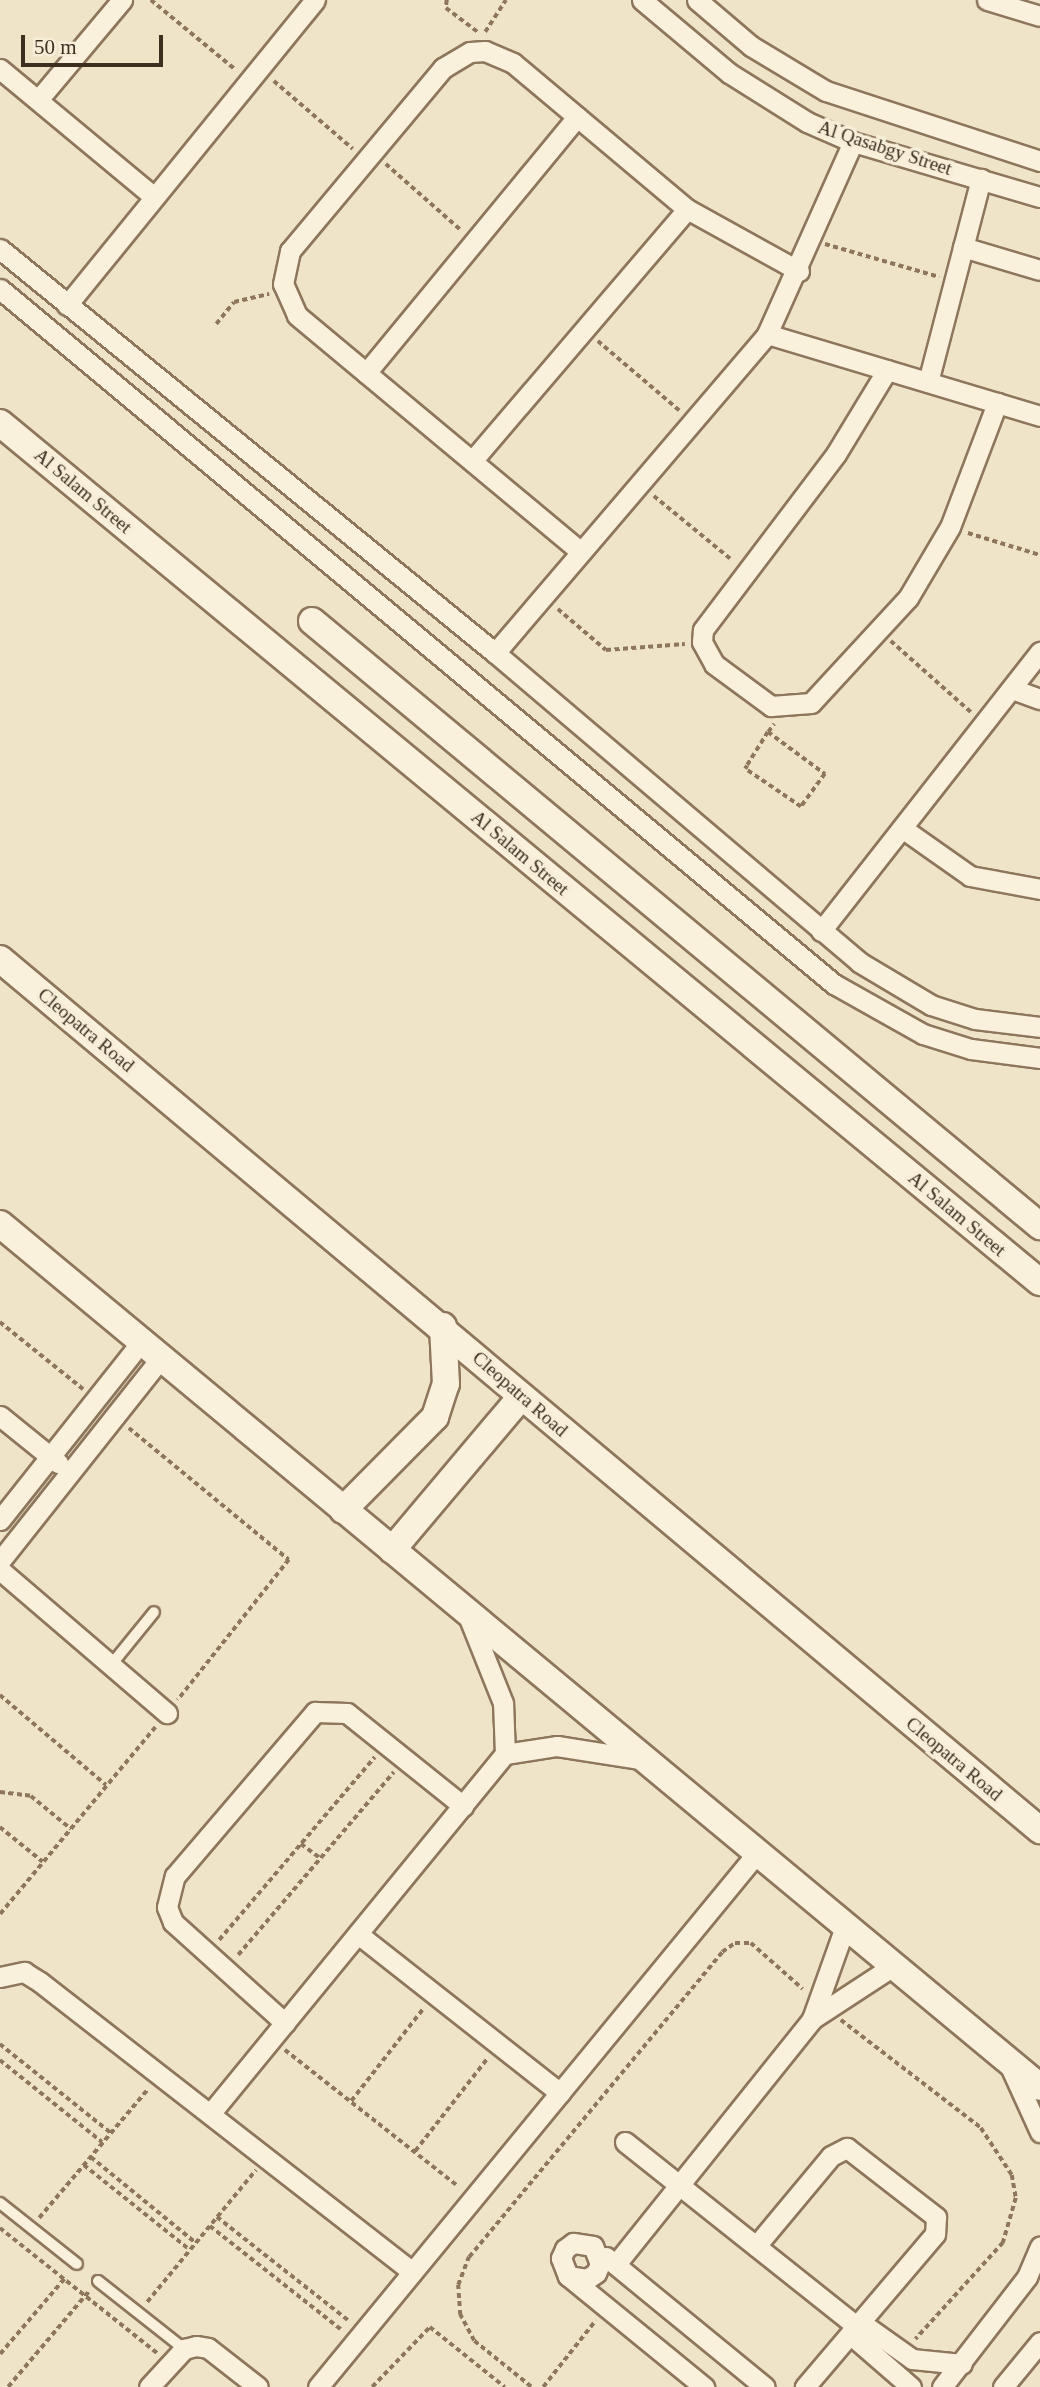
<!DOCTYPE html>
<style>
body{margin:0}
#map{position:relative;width:1040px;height:2387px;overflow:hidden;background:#f0e4c8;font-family:"Times New Roman",serif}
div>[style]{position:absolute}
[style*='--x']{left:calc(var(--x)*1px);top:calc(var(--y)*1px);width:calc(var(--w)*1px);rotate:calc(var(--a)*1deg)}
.path>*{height:3.5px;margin-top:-1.75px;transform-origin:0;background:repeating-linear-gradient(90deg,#8d765c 0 5px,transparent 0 8.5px)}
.roads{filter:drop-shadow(2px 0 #8d765c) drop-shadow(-2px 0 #8d765c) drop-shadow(0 2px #8d765c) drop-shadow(0 -2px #8d765c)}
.lane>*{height:10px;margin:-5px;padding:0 5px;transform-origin:5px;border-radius:5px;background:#faf1dc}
.street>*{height:19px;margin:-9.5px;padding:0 9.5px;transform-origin:9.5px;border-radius:9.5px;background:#faf1dc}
.secondary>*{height:26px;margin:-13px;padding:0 13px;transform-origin:13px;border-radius:13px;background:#faf1dc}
span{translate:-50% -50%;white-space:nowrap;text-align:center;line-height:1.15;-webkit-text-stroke:7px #f7eed8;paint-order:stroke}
.street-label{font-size:19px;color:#3d2e20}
.scale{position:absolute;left:21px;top:35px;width:142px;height:32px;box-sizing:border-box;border:4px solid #3d2e20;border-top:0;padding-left:9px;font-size:21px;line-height:24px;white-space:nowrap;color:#3d2e20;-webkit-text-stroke:5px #f7eed8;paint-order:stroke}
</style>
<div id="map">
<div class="path">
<i style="--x:151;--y:0;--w:110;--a:39.5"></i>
<i style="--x:447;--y:0;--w:8;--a:97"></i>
<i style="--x:446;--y:8;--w:40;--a:37"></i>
<i style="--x:485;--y:32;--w:38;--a:-57"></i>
<i style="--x:274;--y:81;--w:104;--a:40.7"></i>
<i style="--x:386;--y:164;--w:101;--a:41.4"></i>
<i style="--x:825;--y:244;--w:119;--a:16.1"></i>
<i style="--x:216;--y:324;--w:28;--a:-51"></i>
<i style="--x:234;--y:302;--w:36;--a:-13"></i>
<i style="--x:598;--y:341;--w:108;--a:40.5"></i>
<i style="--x:654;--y:496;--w:101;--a:39.4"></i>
<i style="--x:968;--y:533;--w:75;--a:17"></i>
<i style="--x:558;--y:609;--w:63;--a:40.5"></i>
<i style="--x:606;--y:650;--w:79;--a:-4.3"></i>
<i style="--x:891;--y:641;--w:108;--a:41.6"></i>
<i style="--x:768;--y:732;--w:71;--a:36.4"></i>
<i style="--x:825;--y:774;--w:41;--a:126"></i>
<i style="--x:801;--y:807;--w:68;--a:-145.8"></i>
<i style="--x:745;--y:769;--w:4;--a:-63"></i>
<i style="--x:747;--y:765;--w:39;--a:-58"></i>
<i style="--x:768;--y:732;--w:10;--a:-53"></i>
<i style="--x:0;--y:1322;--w:107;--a:38.9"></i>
<i style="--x:129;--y:1428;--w:207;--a:39.5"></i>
<i style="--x:289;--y:1560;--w:179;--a:128.4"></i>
<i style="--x:0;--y:1695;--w:139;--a:40.3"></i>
<i style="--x:0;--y:1792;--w:31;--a:7"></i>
<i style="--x:31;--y:1796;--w:52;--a:39.5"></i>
<i style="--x:0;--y:1827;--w:55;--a:39.1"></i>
<i style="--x:301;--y:1844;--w:24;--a:36"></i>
<i style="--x:0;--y:1914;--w:243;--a:-50.3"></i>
<i style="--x:219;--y:1940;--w:240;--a:-49.6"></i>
<i style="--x:238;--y:1955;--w:240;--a:-49.6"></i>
<i style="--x:841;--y:2020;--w:177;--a:37.6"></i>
<i style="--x:981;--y:2128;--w:56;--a:56.6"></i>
<i style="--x:1012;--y:2175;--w:23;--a:80"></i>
<i style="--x:1016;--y:2198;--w:47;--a:106.1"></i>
<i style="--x:1003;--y:2243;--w:130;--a:132.2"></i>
<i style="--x:0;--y:2044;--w:142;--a:38.7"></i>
<i style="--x:285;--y:2050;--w:220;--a:38.2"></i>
<i style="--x:0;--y:2060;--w:131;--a:38.8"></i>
<i style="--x:351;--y:2101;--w:117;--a:-52"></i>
<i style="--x:415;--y:2151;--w:117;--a:-52"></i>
<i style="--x:91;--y:2157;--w:136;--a:39.3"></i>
<i style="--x:84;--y:2165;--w:136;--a:38.7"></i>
<i style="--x:217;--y:2217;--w:167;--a:38.2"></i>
<i style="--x:39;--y:2218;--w:167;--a:-49.8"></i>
<i style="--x:210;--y:2226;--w:169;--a:38.3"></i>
<i style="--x:0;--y:2228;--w:201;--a:38.5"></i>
<i style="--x:147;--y:2302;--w:171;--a:-50.5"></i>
<i style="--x:0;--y:2354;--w:99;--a:-49.5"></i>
<i style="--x:8;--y:2387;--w:127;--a:-49.8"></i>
<i style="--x:372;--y:2387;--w:83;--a:-46"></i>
<i style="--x:430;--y:2327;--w:96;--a:38.7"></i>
<i style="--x:531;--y:2387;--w:73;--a:-141.1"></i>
<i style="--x:474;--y:2341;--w:30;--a:-118"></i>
<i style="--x:460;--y:2315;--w:30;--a:-94"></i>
<i style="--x:458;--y:2285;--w:30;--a:-69"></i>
<i style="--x:469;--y:2257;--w:396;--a:-50.3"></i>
<i style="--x:722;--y:1952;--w:16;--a:-35"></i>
<i style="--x:735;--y:1943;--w:16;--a:0"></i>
<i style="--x:751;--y:1943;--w:69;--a:41.5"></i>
<i style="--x:543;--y:2387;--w:85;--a:-51.7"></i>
</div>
<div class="roads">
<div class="lane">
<i style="--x:111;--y:1665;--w:68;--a:-50.9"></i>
<i style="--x:0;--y:2203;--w:98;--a:38.4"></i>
<i style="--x:98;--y:2281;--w:110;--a:38.3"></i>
</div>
<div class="street">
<i style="--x:642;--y:0;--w:114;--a:40"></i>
<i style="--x:729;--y:73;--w:92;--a:32.1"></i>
<i style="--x:807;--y:122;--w:50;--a:23.5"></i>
<i style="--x:853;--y:142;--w:195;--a:16.4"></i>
<i style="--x:697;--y:0;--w:71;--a:40.4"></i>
<i style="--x:751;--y:46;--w:87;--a:31"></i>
<i style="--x:826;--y:91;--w:225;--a:18.1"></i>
<i style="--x:987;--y:0;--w:55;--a:16.8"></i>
<i style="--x:0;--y:69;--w:200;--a:39.7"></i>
<i style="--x:38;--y:100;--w:131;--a:-50"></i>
<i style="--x:963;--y:247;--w:80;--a:16.6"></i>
<i style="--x:0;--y:249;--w:638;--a:39.21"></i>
<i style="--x:494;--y:652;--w:479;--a:40.3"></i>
<i style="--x:859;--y:962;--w:84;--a:30.8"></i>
<i style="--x:931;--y:1005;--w:46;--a:17.7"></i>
<i style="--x:975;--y:1019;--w:65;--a:7"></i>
<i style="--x:0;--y:289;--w:1086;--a:39.81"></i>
<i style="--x:834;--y:984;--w:102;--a:29.3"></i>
<i style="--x:923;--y:1034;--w:50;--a:17.4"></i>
<i style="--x:971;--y:1049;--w:70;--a:7.4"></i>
<i style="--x:67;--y:305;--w:393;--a:-50.9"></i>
<i style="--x:767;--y:334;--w:285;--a:16.7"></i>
<i style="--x:887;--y:370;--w:98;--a:121.3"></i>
<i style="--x:836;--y:454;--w:221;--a:127.1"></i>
<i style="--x:703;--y:630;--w:12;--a:95"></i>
<i style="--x:702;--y:642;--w:25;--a:61"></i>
<i style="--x:714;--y:664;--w:71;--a:36.4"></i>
<i style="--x:771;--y:706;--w:40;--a:-4.3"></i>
<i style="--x:811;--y:703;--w:143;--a:-47.3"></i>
<i style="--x:908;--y:598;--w:82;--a:-59.4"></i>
<i style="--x:950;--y:527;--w:133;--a:-69.2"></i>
<i style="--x:366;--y:373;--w:332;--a:-50.5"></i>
<i style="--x:928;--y:382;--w:210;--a:-75.4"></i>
<i style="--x:472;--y:461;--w:331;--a:-49.5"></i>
<i style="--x:581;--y:552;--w:370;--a:-140.2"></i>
<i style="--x:297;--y:315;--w:34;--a:-114"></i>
<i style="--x:283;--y:284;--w:34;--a:-78"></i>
<i style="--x:290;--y:251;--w:239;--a:-50.1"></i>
<i style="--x:443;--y:68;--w:31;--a:-31"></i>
<i style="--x:470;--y:52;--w:15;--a:-4"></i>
<i style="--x:485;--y:51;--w:30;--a:23"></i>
<i style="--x:513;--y:63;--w:227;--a:40"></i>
<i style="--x:687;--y:209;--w:128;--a:29"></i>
<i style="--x:495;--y:653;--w:419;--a:-49.5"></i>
<i style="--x:767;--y:334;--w:210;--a:-65.9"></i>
<i style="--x:1015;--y:690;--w:27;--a:20"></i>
<i style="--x:902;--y:828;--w:83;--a:35.2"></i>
<i style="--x:970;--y:876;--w:71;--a:10.5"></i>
<i style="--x:821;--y:931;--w:355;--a:-51.9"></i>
<i style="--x:0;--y:1416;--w:75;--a:39"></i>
<i style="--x:0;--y:1520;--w:227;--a:-51.6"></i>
<i style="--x:0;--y:1561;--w:259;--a:-51.6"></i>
<i style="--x:0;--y:1570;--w:220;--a:40.6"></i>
<i style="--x:505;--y:1754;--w:53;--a:-8.7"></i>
<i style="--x:557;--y:1746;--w:89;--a:9"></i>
<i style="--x:358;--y:1934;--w:257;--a:38.2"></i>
<i style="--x:0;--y:1977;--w:25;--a:-12"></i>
<i style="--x:24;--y:1972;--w:19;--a:32"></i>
<i style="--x:40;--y:1982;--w:472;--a:37.9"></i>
<i style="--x:812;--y:2019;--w:98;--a:-70.3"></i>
<i style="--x:285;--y:2023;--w:151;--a:-138"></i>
<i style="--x:173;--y:1922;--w:16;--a:-112"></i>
<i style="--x:167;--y:1907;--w:32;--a:-76"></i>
<i style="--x:175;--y:1876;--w:216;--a:-49.5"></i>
<i style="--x:315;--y:1712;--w:32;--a:2"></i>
<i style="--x:347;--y:1713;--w:149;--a:38.7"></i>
<i style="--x:1009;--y:2064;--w:75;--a:65.5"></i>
<i style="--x:210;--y:2114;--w:465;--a:-50.7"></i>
<i style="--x:505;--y:1754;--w:51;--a:-92.2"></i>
<i style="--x:503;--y:1703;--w:97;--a:-111.8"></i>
<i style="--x:625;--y:2142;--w:295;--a:38.5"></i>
<i style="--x:756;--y:2246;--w:117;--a:-50.2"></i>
<i style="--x:831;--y:2156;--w:18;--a:-27"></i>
<i style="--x:847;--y:2148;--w:113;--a:37.8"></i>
<i style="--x:936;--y:2217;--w:17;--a:93"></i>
<i style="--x:935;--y:2234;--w:201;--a:130.4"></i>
<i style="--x:606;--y:2257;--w:205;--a:39.3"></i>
<i style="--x:616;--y:2264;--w:314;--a:-51.3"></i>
<i style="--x:812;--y:2019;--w:97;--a:-33.2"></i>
<i style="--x:568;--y:2276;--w:19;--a:9"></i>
<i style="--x:587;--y:2279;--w:11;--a:-34"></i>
<i style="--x:596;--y:2273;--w:10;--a:-66"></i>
<i style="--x:600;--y:2264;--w:19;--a:-111"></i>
<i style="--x:593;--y:2246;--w:20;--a:-171"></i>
<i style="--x:573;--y:2243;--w:10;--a:143"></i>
<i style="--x:565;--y:2249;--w:10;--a:114"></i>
<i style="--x:561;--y:2258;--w:19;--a:69"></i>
<i style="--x:568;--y:2276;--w:176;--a:39.2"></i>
<i style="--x:860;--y:2322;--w:64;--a:35.4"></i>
<i style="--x:912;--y:2359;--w:50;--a:5.7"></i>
<i style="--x:850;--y:2334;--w:81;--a:41"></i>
<i style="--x:149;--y:2387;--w:52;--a:-47.4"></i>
<i style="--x:184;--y:2349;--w:12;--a:-14"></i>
<i style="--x:196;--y:2346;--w:12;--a:9"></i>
<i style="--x:208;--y:2348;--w:63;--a:38"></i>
<i style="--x:318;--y:2387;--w:691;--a:-50.58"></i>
<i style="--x:942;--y:2387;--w:139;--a:-52.3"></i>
<i style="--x:1027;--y:2277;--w:33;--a:-67"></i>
<i style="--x:1003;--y:2387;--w:58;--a:-50.6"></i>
</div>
<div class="secondary">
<i style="--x:0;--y:423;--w:1349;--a:39.56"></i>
<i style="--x:312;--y:621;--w:947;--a:39.73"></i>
<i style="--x:0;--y:959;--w:1357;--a:39.95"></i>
<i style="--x:0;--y:1224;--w:1351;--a:39.69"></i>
<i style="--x:343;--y:1510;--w:131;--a:-45.3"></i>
<i style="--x:435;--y:1417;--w:35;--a:-72"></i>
<i style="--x:446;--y:1384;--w:58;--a:-93"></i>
<i style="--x:392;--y:1550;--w:200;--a:-49.9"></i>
</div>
</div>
<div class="street-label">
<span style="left:885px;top:148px;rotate:18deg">Al Qasabgy Street</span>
<span style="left:83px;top:491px;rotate:40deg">Al Salam Street</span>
<span style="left:520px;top:853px;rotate:40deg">Al Salam Street</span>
<span style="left:86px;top:1030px;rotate:40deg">Cleopatra Road</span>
<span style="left:957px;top:1214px;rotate:40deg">Al Salam Street</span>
<span style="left:520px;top:1394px;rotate:41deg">Cleopatra Road</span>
<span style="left:954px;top:1759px;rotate:40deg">Cleopatra Road</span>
</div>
<div class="scale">50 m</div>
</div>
